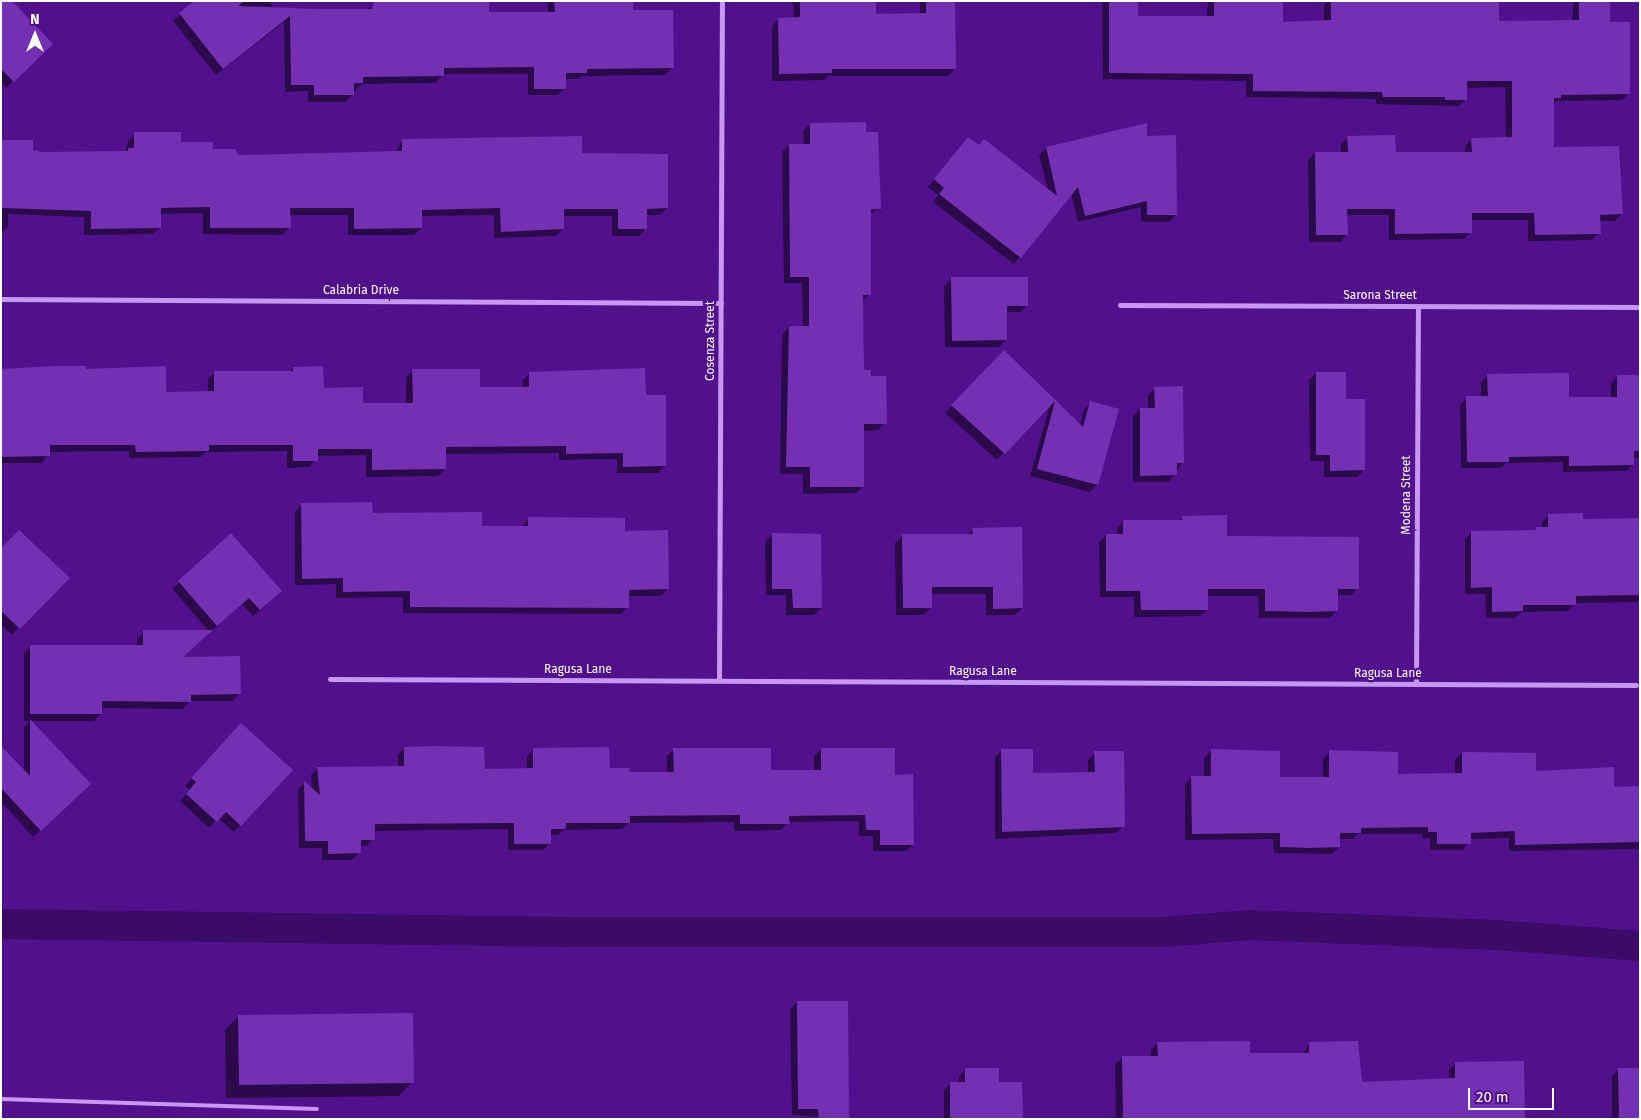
<!DOCTYPE html>
<style>
body{margin:0}
#map{position:relative;width:1641px;height:1120px;overflow:hidden;background:#52118c;font-family:"Fira Sans",sans-serif}
div>[style]{position:absolute}
[style*='--x']{left:calc(var(--x)*1px);top:calc(var(--y)*1px);width:calc(var(--w)*1px);rotate:calc(var(--a)*1deg)}
.shadow>*{inset:0;background:#0007}
.canal>*{height:30px;margin:-15px;padding:0 15px;transform-origin:15px;border-radius:15px;background:#3c0a67}
.building>*{inset:0;background:#7330b2}
.service>*{height:4px;margin:-2px;padding:0 2px;transform-origin:2px;border-radius:2px;background:#c698f2}
.minor>*{height:5px;margin:-2.5px;padding:0 2.5px;transform-origin:2.5px;border-radius:2.5px;background:#c698f2}
span{translate:-50% -50%;white-space:nowrap;text-align:center;line-height:1.15;-webkit-text-stroke:5px #52118c;paint-order:stroke}
.street-label{font-size:12px;color:#fff}
.frame{position:absolute;inset:0;border:2px solid #fff;pointer-events:none}
.north{position:absolute;left:10px;top:10px;width:50px;height:50px;-webkit-text-stroke:4px #52118c;paint-order:stroke;rotate:0deg;font-size:14px;font-weight:700;line-height:20px;text-align:center;color:#fff}
.north::after{content:'';display:block;margin:auto;width:18px;height:22px;background:#fff;clip-path:polygon(50% 0,100% 100%,50% 72%,0 100%)}
.scale{position:absolute;left:1468px;top:1088px;width:86px;height:22px;box-sizing:border-box;border:2px solid #fff;border-top:0;padding-left:6px;font-size:15px;line-height:18px;white-space:nowrap;color:#fff;-webkit-text-stroke:4px #52118c;paint-order:stroke}
</style>
<div id="map">
<div class="shadow">
<i style="clip-path:polygon(1px 1px,52px 44px,6px 88px,1px 82px)"></i>
<i style="clip-path:polygon(196px 1px,269px 1px,274px 8px,367px 10px,374px 3px,487px 1px,488px 14px,548px 14px,548px 1px,632px 1px,632px 11px,672px 68px,665px 75px,582px 76px,578px 79px,565px 79px,565px 88px,558px 95px,528px 95px,528px 74px,443px 74px,436px 83px,361px 84px,346px 102px,308px 102px,308px 91px,285px 92px,284px 22px,216px 75px,173px 21px)"></i>
<i style="clip-path:polygon(793px 1px,875px 1px,875px 15px,920px 14px,920px 1px,954px 1px,955px 69px,948px 76px,828px 76px,824px 80px,772px 81px,772px 26px,779px 19px,794px 19px)"></i>
<i style="clip-path:polygon(1137px 1px,1137px 17px,1207px 17px,1208px 1px,1281px 1px,1282px 23px,1324px 22px,1324px 5px,1328px 1px,1497px 1px,1498px 23px,1572px 21px,1574px 1px,1608px 1px,1609px 23px,1629px 93px,1622px 100px,1556px 101px,1553px 104px,1552px 148px,1622px 214px,1615px 221px,1599px 221px,1599px 233px,1592px 240px,1528px 241px,1528px 220px,1471px 220px,1471px 232px,1464px 239px,1389px 240px,1389px 215px,1346px 215px,1347px 235px,1340px 242px,1309px 242px,1308px 160px,1315px 153px,1341px 153px,1341px 144px,1348px 137px,1395px 153px,1465px 153px,1465px 146px,1472px 139px,1506px 139px,1505px 87px,1466px 88px,1466px 99px,1459px 106px,1376px 104px,1376px 99px,1246px 97px,1246px 81px,1103px 79px,1102px 2px)"></i>
<i style="clip-path:polygon(810px 124px,879px 208px,869px 215px,869px 295px,862px 302px,863px 372px,870px 377px,885px 423px,878px 430px,862px 431px,863px 486px,856px 493px,803px 494px,803px 474px,780px 474px,782px 334px,789px 327px,803px 327px,802px 283px,784px 283px,782px 152px,789px 145px,804px 145px,803px 131px)"></i>
<i style="clip-path:polygon(1146px 124px,1146px 137px,1176px 215px,1169px 222px,1141px 222px,1141px 207px,1078px 222px,1071px 193px,1014px 264px,933px 202px,938px 195px,928px 187px,968px 138px,1048px 190px,1039px 155px,1046px 148px)"></i>
<i style="clip-path:polygon(135px 134px,239px 156px,396px 152px,402px 140px,581px 154px,667px 208px,660px 215px,646px 215px,646px 229px,639px 236px,612px 236px,612px 216px,563px 216px,563px 229px,556px 236px,494px 238px,494px 215px,421px 216px,421px 228px,414px 235px,348px 235px,348px 215px,289px 215px,289px 228px,282px 235px,203px 234px,203px 213px,160px 214px,160px 227px,153px 234px,84px 235px,84px 217px,8px 214px,8px 227px,1px 233px,1px 142px,43px 153px,125px 152px,128px 141px)"></i>
<i style="clip-path:polygon(951px 279px,1027px 306px,1020px 312px,1005px 312px,1006px 340px,999px 347px,945px 347px,944px 286px)"></i>
<i style="clip-path:polygon(1004px 351px,1080px 425px,1084px 409px,1091px 403px,1117px 410px,1097px 485px,1090px 492px,1030px 476px,1050px 405px,997px 460px,945px 413px)"></i>
<i style="clip-path:polygon(293px 368px,322px 389px,362px 404px,406px 404px,406px 377px,413px 371px,478px 389px,523px 388px,523px 380px,530px 373px,645px 396px,665px 466px,658px 473px,617px 473px,617px 459px,559px 460px,559px 453px,445px 454px,445px 469px,438px 476px,366px 477px,366px 455px,317px 456px,310px 467px,287px 468px,287px 451px,206px 452px,201px 457px,129px 458px,129px 451px,49px 452px,42px 463px,1px 463px,1px 371px,165px 393px,208px 392px,208px 379px,215px 372px,289px 372px)"></i>
<i style="clip-path:polygon(1316px 373px,1345px 400px,1364px 470px,1357px 477px,1324px 477px,1324px 461px,1310px 461px,1309px 380px)"></i>
<i style="clip-path:polygon(1488px 375px,1568px 398px,1611px 398px,1611px 383px,1618px 376px,1640px 376px,1640px 458px,1633px 458px,1633px 464px,1626px 471px,1563px 472px,1563px 462px,1506px 463px,1501px 468px,1461px 468px,1460px 405px,1467px 398px,1481px 397px,1481px 382px)"></i>
<i style="clip-path:polygon(1155px 388px,1183px 462px,1169px 482px,1133px 482px,1133px 416px,1140px 409px,1148px 409px,1148px 395px)"></i>
<i style="clip-path:polygon(302px 505px,481px 528px,522px 527px,529px 518px,624px 532px,668px 589px,661px 596px,628px 596px,628px 607px,621px 614px,403px 613px,403px 597px,336px 598px,336px 584px,295px 585px,295px 512px)"></i>
<i style="clip-path:polygon(1549px 515px,1582px 520px,1640px 520px,1640px 598px,1637px 602px,1575px 603px,1568px 611px,1521px 612px,1515px 618px,1486px 618px,1485px 594px,1465px 594px,1465px 539px,1472px 532px,1533px 531px,1542px 528px,1542px 522px)"></i>
<i style="clip-path:polygon(1183px 517px,1226px 537px,1358px 588px,1351px 595px,1336px 595px,1336px 611px,1330px 618px,1259px 618px,1258px 596px,1207px 596px,1207px 610px,1200px 616px,1134px 617px,1134px 597px,1100px 597px,1099px 542px,1106px 535px,1117px 535px,1117px 528px,1124px 521px,1178px 521px)"></i>
<i style="clip-path:polygon(973px 529px,1022px 608px,1015px 615px,986px 615px,986px 594px,931px 594px,931px 608px,924px 615px,896px 615px,895px 543px,902px 536px,967px 535px)"></i>
<i style="clip-path:polygon(231px 535px,274px 598px,253px 616px,242px 604px,181px 658px,239px 694px,233px 701px,190px 701px,183px 709px,101px 708px,101px 714px,94px 721px,24px 721px,24px 653px,31px 646px,137px 646px,137px 639px,144px 632px,209px 631px,172px 589px)"></i>
<i style="clip-path:polygon(772px 535px,821px 608px,814px 615px,786px 615px,786px 595px,766px 595px,765px 542px)"></i>
<i style="clip-path:polygon(1px 549px,68px 578px,12px 635px,1px 625px)"></i>
<i style="clip-path:polygon(30px 721px,89px 784px,33px 837px,1px 802px,1px 748px,24px 771px,24px 727px)"></i>
<i style="clip-path:polygon(234px 732px,241px 825px,234px 832px,218px 818px,209px 828px,180px 801px,190px 790px,185px 786px)"></i>
<i style="clip-path:polygon(404px 748px,483px 771px,527px 770px,527px 756px,534px 749px,628px 774px,667px 774px,667px 756px,674px 749px,770px 771px,814px 771px,814px 756px,821px 749px,894px 776px,913px 845px,906px 851px,873px 851px,873px 836px,859px 836px,859px 821px,788px 822px,781px 830px,734px 831px,734px 822px,629px 823px,622px 829px,563px 830px,558px 835px,550px 835px,550px 843px,543px 850px,508px 850px,508px 829px,373px 831px,373px 839px,367px 846px,359px 846px,359px 853px,352px 860px,322px 860px,322px 848px,299px 848px,298px 789px,304px 783px,312px 789px,311px 775px,318px 768px,398px 768px,398px 755px)"></i>
<i style="clip-path:polygon(1002px 750px,1032px 774px,1088px 774px,1088px 760px,1095px 753px,1123px 826px,1116px 833px,995px 839px,995px 757px)"></i>
<i style="clip-path:polygon(1211px 751px,1279px 778px,1323px 778px,1323px 759px,1330px 752px,1397px 775px,1455px 775px,1455px 760px,1462px 753px,1535px 773px,1613px 788px,1640px 787px,1640px 849px,1509px 851px,1509px 838px,1470px 839px,1463px 850px,1430px 850px,1430px 838px,1422px 838px,1422px 834px,1357px 834px,1353px 839px,1339px 839px,1339px 847px,1332px 854px,1274px 853px,1273px 839px,1185px 840px,1185px 784px,1192px 777px,1204px 777px,1204px 758px)"></i>
<i style="clip-path:polygon(797px 1002px,848px 1119px,792px 1115px,790px 1009px)"></i>
<i style="clip-path:polygon(239px 1016px,412px 1082px,399px 1096px,226px 1098px,225px 1030px)"></i>
<i style="clip-path:polygon(1158px 1043px,1248px 1054px,1303px 1054px,1310px 1043px,1361px 1083px,1449px 1079px,1449px 1070px,1456px 1063px,1523px 1119px,1116px 1119px,1115px 1064px,1122px 1058px,1151px 1057px,1151px 1050px)"></i>
<i style="clip-path:polygon(966px 1069px,998px 1083px,1021px 1119px,944px 1119px,944px 1090px,951px 1083px,959px 1083px,959px 1076px)"></i>
<i style="clip-path:polygon(1619px 1069px,1640px 1119px,1612px 1119px,1612px 1076px)"></i>
</div>
<div class="canal">
<i style="--x:1;--y:924;--w:564;--a:0.81"></i>
<i style="--x:565;--y:932;--w:598;--a:0"></i>
<i style="--x:1163;--y:932;--w:87;--a:-4.6"></i>
<i style="--x:1250;--y:925;--w:247;--a:2.3"></i>
<i style="--x:1497;--y:935;--w:143;--a:4.4"></i>
</div>
<div class="building">
<i style="clip-path:polygon(1px 1px,12px 1px,53px 44px,14px 82px,1px 69px)"></i>
<i style="clip-path:polygon(194px 1px,244px 1px,238px 6px,320px 9px,371px 9px,374px 2px,489px 1px,489px 12px,555px 12px,554px 1px,633px 1px,633px 10px,673px 10px,674px 68px,587px 69px,587px 73px,566px 73px,566px 89px,534px 89px,534px 67px,444px 68px,444px 76px,363px 77px,363px 83px,354px 83px,354px 95px,314px 95px,314px 85px,291px 85px,290px 16px,223px 69px,179px 13px)"></i>
<i style="clip-path:polygon(800px 1px,876px 1px,876px 14px,926px 13px,926px 1px,955px 1px,956px 69px,832px 69px,832px 73px,779px 74px,778px 18px,800px 17px)"></i>
<i style="clip-path:polygon(1109px 1px,1138px 1px,1138px 16px,1214px 16px,1214px 1px,1283px 1px,1283px 22px,1331px 20px,1331px 1px,1499px 1px,1499px 21px,1579px 20px,1579px 1px,1610px 1px,1610px 22px,1630px 22px,1630px 94px,1561px 95px,1561px 98px,1554px 98px,1554px 147px,1619px 146px,1623px 214px,1600px 215px,1601px 234px,1535px 235px,1534px 213px,1472px 213px,1472px 233px,1395px 234px,1395px 209px,1347px 209px,1348px 235px,1316px 235px,1315px 152px,1348px 152px,1347px 136px,1395px 135px,1396px 152px,1472px 152px,1471px 138px,1512px 137px,1512px 81px,1467px 81px,1467px 100px,1445px 100px,1445px 97px,1383px 97px,1382px 92px,1253px 91px,1253px 74px,1109px 73px)"></i>
<i style="clip-path:polygon(866px 122px,866px 132px,878px 132px,881px 209px,871px 209px,871px 295px,863px 295px,864px 370px,871px 370px,871px 376px,886px 376px,887px 424px,864px 424px,864px 487px,810px 487px,810px 467px,786px 467px,789px 326px,809px 326px,809px 277px,790px 277px,789px 144px,810px 144px,810px 123px)"></i>
<i style="clip-path:polygon(1147px 123px,1147px 136px,1176px 135px,1177px 215px,1147px 215px,1147px 201px,1085px 216px,1078px 187px,1021px 258px,939px 194px,944px 188px,934px 179px,968px 137px,979px 145px,984px 139px,1057px 196px,1046px 147px)"></i>
<i style="clip-path:polygon(134px 132px,181px 132px,181px 142px,213px 142px,213px 149px,235px 149px,239px 155px,402px 151px,402px 139px,582px 136px,582px 153px,668px 154px,668px 208px,647px 209px,647px 229px,618px 229px,618px 209px,564px 209px,564px 229px,501px 232px,500px 208px,422px 210px,422px 228px,354px 229px,354px 208px,290px 208px,291px 228px,210px 228px,210px 207px,161px 208px,161px 228px,91px 229px,91px 211px,1px 208px,1px 140px,33px 140px,33px 150px,43px 152px,128px 151px,128px 148px,134px 148px)"></i>
<i style="clip-path:polygon(951px 277px,1028px 277px,1028px 306px,1007px 306px,1007px 340px,952px 341px)"></i>
<i style="clip-path:polygon(1004px 350px,1083px 427px,1090px 401px,1119px 409px,1098px 485px,1037px 469px,1055px 401px,1005px 454px,951px 405px)"></i>
<i style="clip-path:polygon(54px 366px,86px 366px,86px 369px,166px 366px,166px 392px,214px 391px,214px 371px,293px 371px,293px 367px,323px 366px,324px 388px,363px 387px,363px 403px,413px 403px,412px 369px,480px 369px,480px 387px,529px 387px,529px 372px,645px 368px,646px 395px,666px 395px,666px 466px,623px 467px,623px 453px,566px 454px,566px 446px,446px 447px,446px 469px,372px 470px,372px 449px,318px 449px,318px 461px,293px 461px,293px 445px,209px 445px,209px 451px,136px 452px,135px 445px,50px 445px,50px 456px,1px 457px,1px 369px)"></i>
<i style="clip-path:polygon(1316px 372px,1346px 372px,1346px 399px,1365px 399px,1365px 470px,1330px 471px,1330px 455px,1316px 455px)"></i>
<i style="clip-path:polygon(1569px 373px,1569px 397px,1617px 397px,1617px 375px,1640px 375px,1640px 451px,1634px 451px,1634px 465px,1569px 466px,1569px 456px,1509px 457px,1509px 462px,1467px 462px,1466px 396px,1488px 396px,1487px 374px)"></i>
<i style="clip-path:polygon(1183px 386px,1184px 463px,1177px 463px,1177px 475px,1140px 476px,1140px 408px,1155px 408px,1154px 387px)"></i>
<i style="clip-path:polygon(372px 502px,373px 513px,482px 512px,482px 526px,528px 526px,528px 517px,625px 518px,625px 531px,668px 530px,669px 589px,629px 590px,629px 608px,410px 607px,410px 591px,343px 592px,343px 578px,302px 579px,301px 503px)"></i>
<i style="clip-path:polygon(1583px 513px,1583px 519px,1640px 518px,1640px 595px,1576px 596px,1576px 605px,1523px 605px,1523px 611px,1492px 612px,1492px 587px,1471px 588px,1471px 531px,1536px 530px,1536px 527px,1548px 527px,1548px 514px)"></i>
<i style="clip-path:polygon(1227px 515px,1227px 536px,1359px 537px,1359px 589px,1338px 589px,1338px 611px,1308px 612px,1265px 611px,1265px 589px,1208px 589px,1208px 610px,1141px 610px,1140px 591px,1106px 591px,1106px 534px,1123px 534px,1123px 520px,1182px 520px,1182px 516px)"></i>
<i style="clip-path:polygon(1022px 527px,1023px 608px,993px 609px,993px 587px,932px 587px,932px 608px,903px 608px,902px 534px,973px 534px,972px 528px)"></i>
<i style="clip-path:polygon(19px 530px,70px 578px,20px 629px,1px 611px,1px 548px)"></i>
<i style="clip-path:polygon(231px 533px,282px 591px,260px 610px,249px 598px,217px 626px,178px 581px)"></i>
<i style="clip-path:polygon(772px 533px,821px 534px,822px 608px,793px 608px,792px 589px,772px 589px)"></i>
<i style="clip-path:polygon(143px 630px,213px 630px,183px 657px,240px 656px,241px 694px,191px 695px,191px 702px,102px 701px,102px 714px,30px 714px,30px 645px,143px 645px)"></i>
<i style="clip-path:polygon(30px 719px,91px 784px,41px 831px,1px 788px,1px 746px,30px 776px)"></i>
<i style="clip-path:polygon(241px 723px,293px 770px,241px 826px,226px 812px,217px 822px,186px 794px,196px 782px,191px 778px)"></i>
<i style="clip-path:polygon(434px 746px,484px 747px,485px 769px,533px 768px,533px 748px,609px 747px,610px 768px,629px 768px,630px 772px,674px 772px,673px 748px,771px 748px,771px 770px,821px 770px,821px 748px,895px 748px,895px 775px,913px 774px,914px 845px,880px 845px,880px 830px,866px 830px,865px 815px,789px 816px,790px 824px,740px 824px,740px 815px,630px 816px,630px 823px,566px 823px,566px 829px,551px 829px,551px 844px,514px 844px,514px 823px,375px 824px,375px 840px,361px 840px,361px 853px,328px 854px,328px 841px,305px 841px,304px 781px,320px 795px,317px 767px,404px 766px,404px 747px)"></i>
<i style="clip-path:polygon(1001px 749px,1033px 749px,1033px 773px,1095px 772px,1094px 751px,1124px 751px,1125px 827px,1002px 832px)"></i>
<i style="clip-path:polygon(1211px 749px,1280px 751px,1280px 777px,1329px 777px,1329px 750px,1398px 752px,1398px 774px,1462px 773px,1462px 752px,1536px 753px,1536px 771px,1614px 767px,1614px 787px,1640px 786px,1640px 842px,1515px 845px,1515px 831px,1471px 833px,1471px 844px,1437px 844px,1437px 832px,1428px 832px,1428px 827px,1361px 828px,1361px 833px,1340px 833px,1340px 847px,1310px 848px,1280px 847px,1280px 833px,1192px 834px,1191px 776px,1211px 776px)"></i>
<i style="clip-path:polygon(797px 1001px,848px 1001px,849px 1119px,819px 1119px,818px 1109px,798px 1109px)"></i>
<i style="clip-path:polygon(413px 1013px,414px 1083px,239px 1085px,238px 1015px)"></i>
<i style="clip-path:polygon(1250px 1041px,1250px 1053px,1309px 1053px,1309px 1042px,1358px 1041px,1362px 1082px,1455px 1078px,1455px 1062px,1524px 1061px,1525px 1119px,1123px 1119px,1122px 1056px,1158px 1056px,1157px 1042px)"></i>
<i style="clip-path:polygon(965px 1068px,999px 1068px,999px 1082px,1022px 1082px,1023px 1119px,950px 1119px,950px 1082px,965px 1082px)"></i>
<i style="clip-path:polygon(1618px 1068px,1640px 1068px,1640px 1119px,1619px 1119px)"></i>
</div>
<div class="service">
<i style="--x:1;--y:1099;--w:316;--a:1.8"></i>
</div>
<div class="minor">
<i style="--x:1;--y:299;--w:720;--a:0.32"></i>
<i style="--x:1120;--y:305;--w:520;--a:0.22"></i>
<i style="--x:330;--y:679;--w:1306;--a:0.26"></i>
<i style="--x:719;--y:680;--w:679;--a:-89.75"></i>
<i style="--x:1416;--y:684;--w:378;--a:-89.7"></i>
</div>
<div class="street-label">
<span style="left:361px;top:291px">Calabria Drive</span>
<span style="left:1380px;top:296px">Sarona Street</span>
<span style="left:711px;top:341px;rotate:-90deg">Cosenza Street</span>
<span style="left:1407px;top:495px;rotate:-90deg">Modena Street</span>
<span style="left:578px;top:670px">Ragusa Lane</span>
<span style="left:983px;top:672px">Ragusa Lane</span>
<span style="left:1388px;top:674px">Ragusa Lane</span>
</div>
<div class="frame"></div>
<div class="north">N</div>
<div class="scale">20 m</div>
</div>
